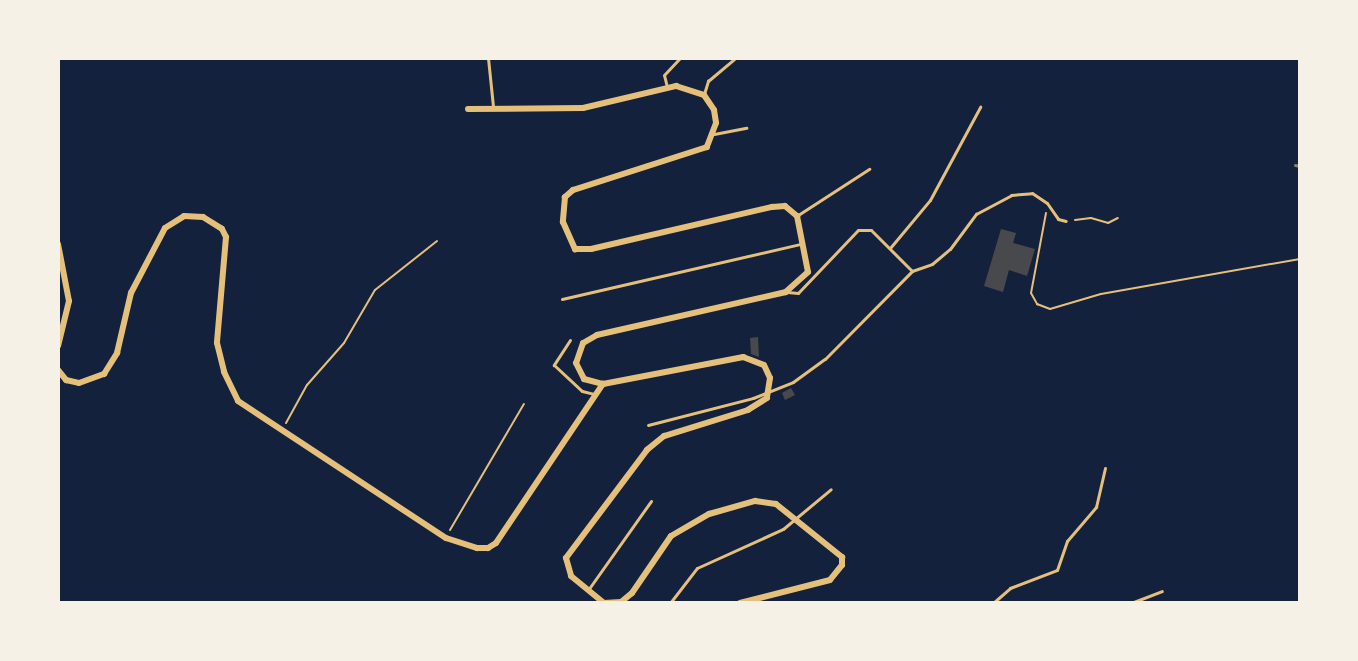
<!DOCTYPE html>
<style>
body{margin:0}
#map{position:relative;width:1358px;height:661px;overflow:hidden;background:#14213d;font-family:Ubuntu,sans-serif}
div>[style]{position:absolute}
[style*='--x']{left:calc(var(--x)*1px);top:calc(var(--y)*1px);width:calc(var(--w)*1px);rotate:calc(var(--a)*1deg)}
.building>*{inset:0;background:#48494c}
.path>*{height:2px;margin:-1px;padding:0 1px;transform-origin:1px;border-radius:1px;background:#e5c07b}
.service>*{height:3px;margin:-1.5px;padding:0 1.5px;transform-origin:1.5px;border-radius:1.5px;background:#e5c07b}
.minor>*{height:6px;margin:-3px;padding:0 3px;transform-origin:3px;border-radius:3px;background:#e5c07b}
.rail>*{height:3px;margin:-1.5px;padding:0 1.5px;transform-origin:1.5px;border-radius:1.5px;background:#918062}
span{translate:-50% -50%;white-space:nowrap;text-align:center;line-height:1.15;-webkit-text-stroke:6px #f6f1e7;paint-order:stroke}
.frame{position:absolute;inset:0;border:60px solid #f6f1e7;pointer-events:none}
</style>
<div id="map">
<div class="building">
<i style="clip-path:polygon(1001px 229px,1016px 233px,1013px 243px,1035px 249px,1027px 276px,1009px 270px,1003px 292px,984px 286px)"></i>
<i style="clip-path:polygon(758px 337px,759px 357px,751px 354px,750px 338px)"></i>
<i style="clip-path:polygon(791px 388px,795px 395px,785px 400px,782px 393px)"></i>
</div>
<div class="path">
<i style="--x:1046;--y:213;--w:81;--a:100.6"></i>
<i style="--x:1031;--y:293;--w:13;--a:61"></i>
<i style="--x:1037;--y:304;--w:14;--a:21"></i>
<i style="--x:1050;--y:309;--w:53;--a:-16.4"></i>
<i style="--x:1101;--y:294;--w:202;--a:-10"></i>
<i style="--x:1075;--y:220;--w:16;--a:-7"></i>
<i style="--x:1091;--y:218;--w:18;--a:16"></i>
<i style="--x:1108;--y:223;--w:11;--a:-27"></i>
<i style="--x:286;--y:423;--w:43;--a:-61.1"></i>
<i style="--x:307;--y:385;--w:56;--a:-48.6"></i>
<i style="--x:344;--y:343;--w:61;--a:-59.7"></i>
<i style="--x:375;--y:290;--w:79;--a:-38.3"></i>
<i style="--x:450;--y:530;--w:146;--a:-59.6"></i>
</div>
<div class="service">
<i style="--x:488;--y:58;--w:48;--a:84.1"></i>
<i style="--x:667;--y:87;--w:12;--a:-104"></i>
<i style="--x:664;--y:75;--w:23;--a:-47"></i>
<i style="--x:704;--y:94;--w:14;--a:-73"></i>
<i style="--x:708;--y:81;--w:34;--a:-40"></i>
<i style="--x:714;--y:134;--w:33;--a:-11"></i>
<i style="--x:798;--y:215;--w:85;--a:-32.9"></i>
<i style="--x:890;--y:248;--w:62;--a:-50.2"></i>
<i style="--x:930;--y:200;--w:106;--a:-61.7"></i>
<i style="--x:912;--y:271;--w:21;--a:-19"></i>
<i style="--x:932;--y:264;--w:23;--a:-40"></i>
<i style="--x:950;--y:249;--w:44;--a:-53.4"></i>
<i style="--x:976;--y:214;--w:40;--a:-28"></i>
<i style="--x:1011;--y:195;--w:21;--a:-5"></i>
<i style="--x:1032;--y:193;--w:18;--a:34"></i>
<i style="--x:1047;--y:203;--w:19;--a:55"></i>
<i style="--x:1058;--y:219;--w:8;--a:14"></i>
<i style="--x:562;--y:299;--w:244;--a:-13"></i>
<i style="--x:570;--y:340;--w:30;--a:123"></i>
<i style="--x:554;--y:365;--w:38;--a:43"></i>
<i style="--x:582;--y:391;--w:12;--a:14"></i>
<i style="--x:648;--y:425;--w:108;--a:-14.4"></i>
<i style="--x:753;--y:398;--w:43;--a:-21.8"></i>
<i style="--x:793;--y:382;--w:39;--a:-36"></i>
<i style="--x:825;--y:359;--w:124;--a:-45.3"></i>
<i style="--x:912;--y:271;--w:58;--a:-135"></i>
<i style="--x:871;--y:230;--w:13;--a:180"></i>
<i style="--x:858;--y:230;--w:87;--a:133.6"></i>
<i style="--x:798;--y:293;--w:11;--a:-175"></i>
<i style="--x:588;--y:590;--w:109;--a:-54.7"></i>
<i style="--x:670;--y:603;--w:44;--a:-52.4"></i>
<i style="--x:697;--y:568;--w:94;--a:-24.4"></i>
<i style="--x:783;--y:529;--w:62;--a:-39.8"></i>
<i style="--x:993;--y:603;--w:23;--a:-41"></i>
<i style="--x:1010;--y:588;--w:50;--a:-21"></i>
<i style="--x:1057;--y:570;--w:31;--a:-71"></i>
<i style="--x:1067;--y:541;--w:45;--a:-49.5"></i>
<i style="--x:1096;--y:507;--w:40;--a:-77"></i>
<i style="--x:1131;--y:603;--w:33;--a:-21"></i>
</div>
<div class="minor">
<i style="--x:468;--y:109;--w:115;--a:-0.5"></i>
<i style="--x:583;--y:108;--w:96;--a:-13.3"></i>
<i style="--x:676;--y:86;--w:29;--a:18"></i>
<i style="--x:704;--y:95;--w:18;--a:56"></i>
<i style="--x:714;--y:110;--w:13;--a:81"></i>
<i style="--x:716;--y:123;--w:26;--a:111"></i>
<i style="--x:707;--y:147;--w:141;--a:162.2"></i>
<i style="--x:573;--y:190;--w:11;--a:139"></i>
<i style="--x:565;--y:197;--w:25;--a:95"></i>
<i style="--x:563;--y:222;--w:30;--a:66"></i>
<i style="--x:575;--y:249;--w:16;--a:0"></i>
<i style="--x:591;--y:249;--w:186;--a:-13.1"></i>
<i style="--x:772;--y:207;--w:13;--a:-4"></i>
<i style="--x:785;--y:206;--w:16;--a:40"></i>
<i style="--x:797;--y:216;--w:57;--a:78.9"></i>
<i style="--x:808;--y:272;--w:30;--a:138"></i>
<i style="--x:786;--y:292;--w:194;--a:167.2"></i>
<i style="--x:597;--y:335;--w:16;--a:150"></i>
<i style="--x:583;--y:343;--w:21;--a:109"></i>
<i style="--x:576;--y:363;--w:18;--a:63"></i>
<i style="--x:584;--y:379;--w:20;--a:15"></i>
<i style="--x:603;--y:384;--w:143;--a:-10.9"></i>
<i style="--x:743;--y:357;--w:22;--a:21"></i>
<i style="--x:764;--y:365;--w:14;--a:65"></i>
<i style="--x:770;--y:378;--w:20;--a:99"></i>
<i style="--x:767;--y:398;--w:22;--a:148"></i>
<i style="--x:748;--y:410;--w:88;--a:162.8"></i>
<i style="--x:664;--y:436;--w:22;--a:141"></i>
<i style="--x:647;--y:450;--w:135;--a:126.9"></i>
<i style="--x:566;--y:558;--w:19;--a:74"></i>
<i style="--x:571;--y:576;--w:43;--a:39.3"></i>
<i style="--x:604;--y:603;--w:17;--a:-3"></i>
<i style="--x:621;--y:602;--w:14;--a:-39"></i>
<i style="--x:632;--y:593;--w:69;--a:-55.6"></i>
<i style="--x:671;--y:536;--w:44;--a:-30.1"></i>
<i style="--x:709;--y:514;--w:48;--a:-15.8"></i>
<i style="--x:755;--y:501;--w:21;--a:8"></i>
<i style="--x:776;--y:504;--w:85;--a:38.8"></i>
<i style="--x:842;--y:557;--w:8;--a:90"></i>
<i style="--x:842;--y:565;--w:19;--a:129"></i>
<i style="--x:830;--y:580;--w:93;--a:165.7"></i>
<i style="--x:58;--y:244;--w:58;--a:79.1"></i>
<i style="--x:69;--y:301;--w:46;--a:103.7"></i>
<i style="--x:58;--y:370;--w:13;--a:51"></i>
<i style="--x:66;--y:380;--w:13;--a:13"></i>
<i style="--x:79;--y:383;--w:27;--a:-20"></i>
<i style="--x:104;--y:374;--w:25;--a:-58"></i>
<i style="--x:117;--y:353;--w:62;--a:-76.9"></i>
<i style="--x:131;--y:293;--w:73;--a:-62.4"></i>
<i style="--x:165;--y:228;--w:22;--a:-32"></i>
<i style="--x:184;--y:216;--w:19;--a:3"></i>
<i style="--x:203;--y:217;--w:22;--a:32"></i>
<i style="--x:222;--y:229;--w:9;--a:63"></i>
<i style="--x:226;--y:237;--w:106;--a:94.9"></i>
<i style="--x:217;--y:343;--w:30;--a:76"></i>
<i style="--x:224;--y:372;--w:32;--a:64"></i>
<i style="--x:238;--y:401;--w:249;--a:33.4"></i>
<i style="--x:446;--y:538;--w:33;--a:18"></i>
<i style="--x:477;--y:548;--w:11;--a:0"></i>
<i style="--x:488;--y:548;--w:9;--a:-32"></i>
<i style="--x:496;--y:543;--w:192;--a:-56.1"></i>
</div>
<div class="rail">
<i style="--x:1295;--y:165;--w:5;--a:11"></i>
</div>
<div class="frame"></div>
</div>
